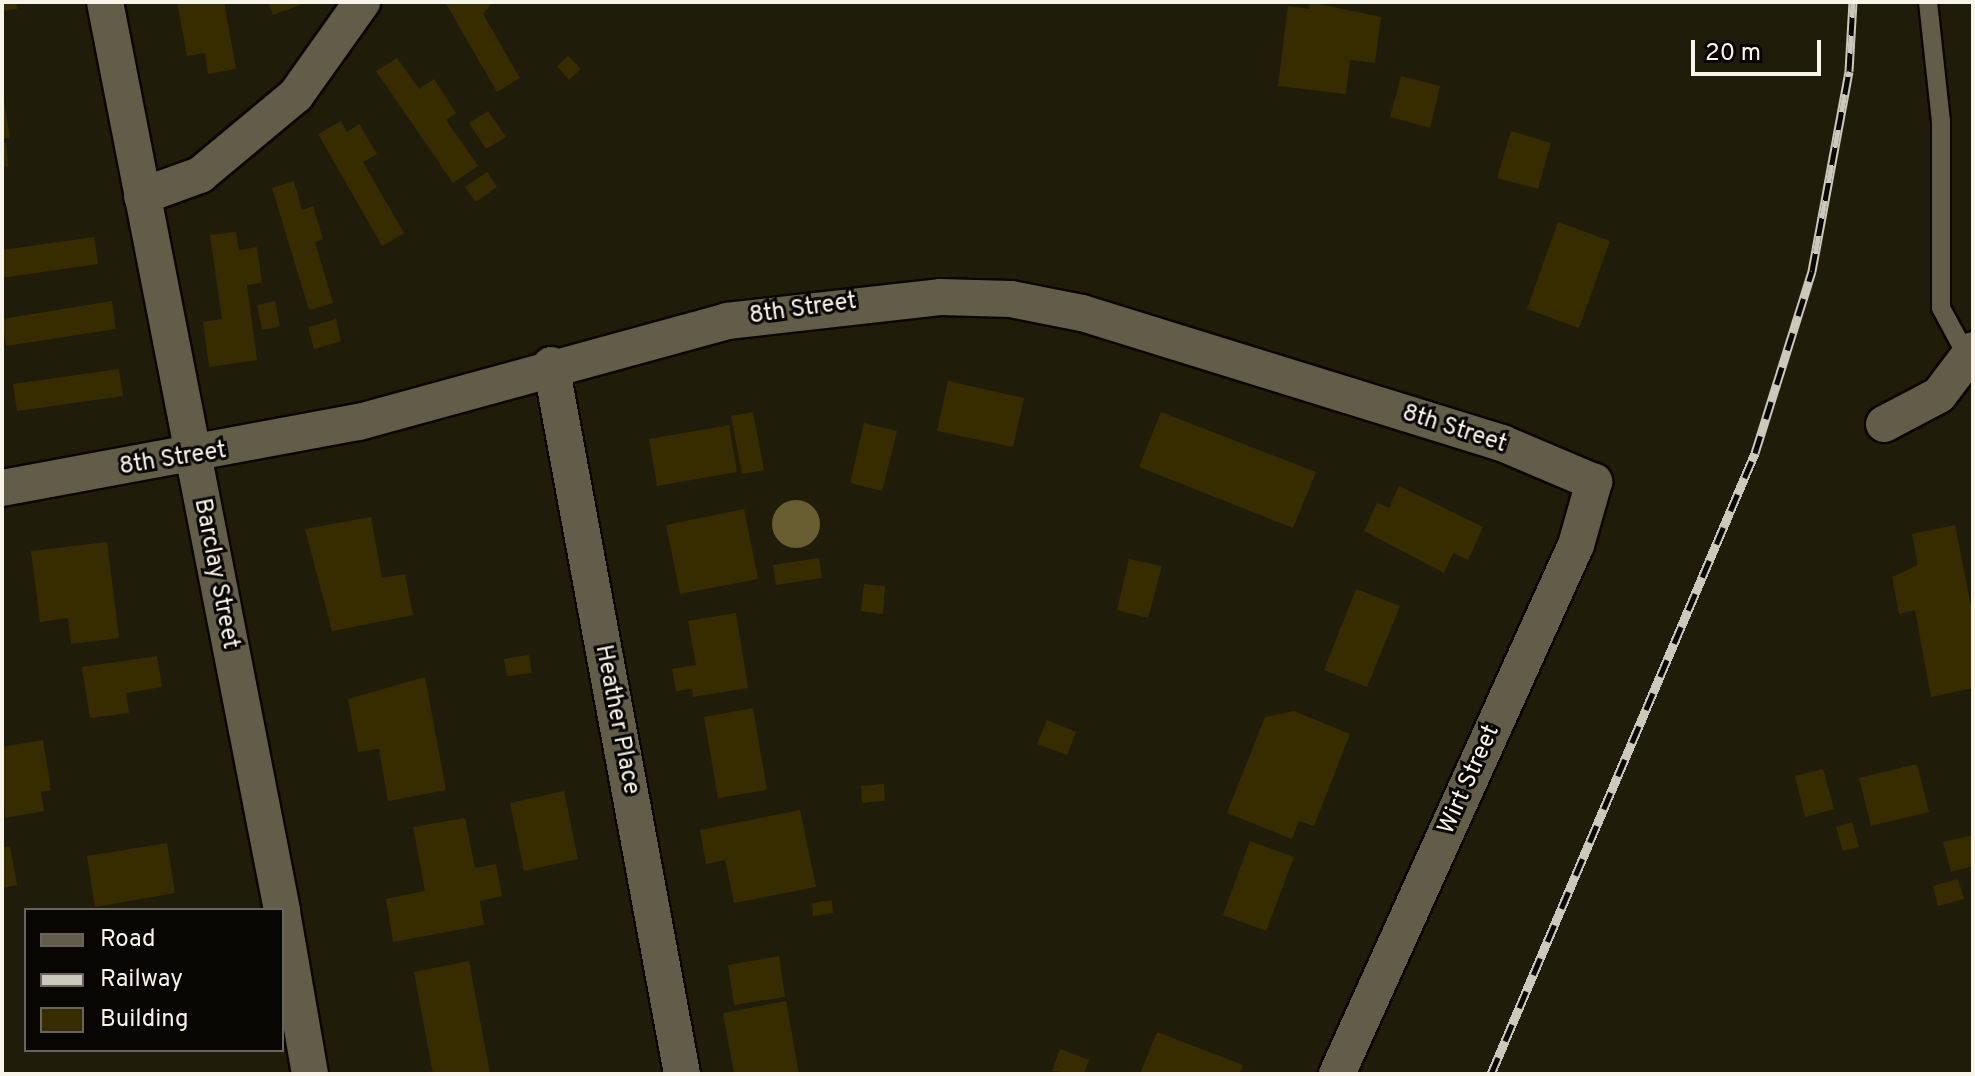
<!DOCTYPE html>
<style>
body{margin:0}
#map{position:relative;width:1975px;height:1076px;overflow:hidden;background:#201c0a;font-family:Overpass,sans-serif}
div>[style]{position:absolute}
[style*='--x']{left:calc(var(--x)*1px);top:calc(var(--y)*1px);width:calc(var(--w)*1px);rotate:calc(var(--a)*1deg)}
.water>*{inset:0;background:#695d32}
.round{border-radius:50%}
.building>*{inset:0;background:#372c00}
.roads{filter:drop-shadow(2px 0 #0a0600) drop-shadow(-2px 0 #0a0600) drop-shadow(0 2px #0a0600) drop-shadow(0 -2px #0a0600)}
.lane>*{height:18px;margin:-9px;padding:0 9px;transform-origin:9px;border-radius:9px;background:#625d49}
.street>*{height:36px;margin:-18px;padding:0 18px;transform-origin:18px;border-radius:18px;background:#625d49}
.rail>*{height:9px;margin-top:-4.5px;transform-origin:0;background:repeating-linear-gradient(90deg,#080602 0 18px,#ccc9bc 0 36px);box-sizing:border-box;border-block:2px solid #ccc9bc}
span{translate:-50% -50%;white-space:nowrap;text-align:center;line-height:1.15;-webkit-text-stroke:6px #080602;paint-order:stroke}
.street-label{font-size:24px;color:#f7f4e9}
.frame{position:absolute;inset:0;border:4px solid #f7f4e9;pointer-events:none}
.legend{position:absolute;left:24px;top:908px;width:260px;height:144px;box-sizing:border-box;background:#080602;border:2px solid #68655e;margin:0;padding:10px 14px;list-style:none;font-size:24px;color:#f7f4e9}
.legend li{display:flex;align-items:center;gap:16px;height:40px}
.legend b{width:40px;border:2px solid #68655e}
.scale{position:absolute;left:1691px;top:40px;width:130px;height:36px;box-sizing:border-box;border:4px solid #f7f4e9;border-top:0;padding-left:10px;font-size:24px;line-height:28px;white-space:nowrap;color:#f7f4e9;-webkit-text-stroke:6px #080602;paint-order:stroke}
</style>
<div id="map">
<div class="water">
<i class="round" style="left:772px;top:500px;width:48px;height:48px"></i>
</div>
<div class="building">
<i style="clip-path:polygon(2px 2px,16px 2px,17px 9px,2px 11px)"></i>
<i style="clip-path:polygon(177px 2px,224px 2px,236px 69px,208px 74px,205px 53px,187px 56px)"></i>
<i style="clip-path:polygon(268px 2px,299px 2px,300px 5px,273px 15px)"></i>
<i style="clip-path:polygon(445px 2px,493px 2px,483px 14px,520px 78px,497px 92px)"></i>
<i style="clip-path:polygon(1310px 2px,1381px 17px,1375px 63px,1350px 60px,1346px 94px,1278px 86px,1288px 6px,1309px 9px)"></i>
<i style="clip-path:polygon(568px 56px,581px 69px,569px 80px,557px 66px)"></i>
<i style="clip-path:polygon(397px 58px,419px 89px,434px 79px,456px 113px,446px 120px,478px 166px,453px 183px,376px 71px)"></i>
<i style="clip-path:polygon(1401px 76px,1440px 86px,1430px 128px,1390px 117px)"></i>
<i style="clip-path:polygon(2px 88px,10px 138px,2px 139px)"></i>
<i style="clip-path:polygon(488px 111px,506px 137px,486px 149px,469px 123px)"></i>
<i style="clip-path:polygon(341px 121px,347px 132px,359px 124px,377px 154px,363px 162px,404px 233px,382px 246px,318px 134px)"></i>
<i style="clip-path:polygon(1511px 131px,1551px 143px,1538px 189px,1497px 178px)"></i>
<i style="clip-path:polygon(2px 143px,6px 143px,8px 166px,2px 167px)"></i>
<i style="clip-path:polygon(487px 172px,497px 187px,476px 202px,465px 187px)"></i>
<i style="clip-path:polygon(294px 181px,302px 210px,313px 206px,323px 239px,315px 242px,333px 303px,309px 310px,272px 188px)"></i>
<i style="clip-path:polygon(1558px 222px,1610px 241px,1579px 328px,1527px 309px)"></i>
<i style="clip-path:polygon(236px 232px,239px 250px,257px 247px,262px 283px,247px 285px,257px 360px,209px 367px,203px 322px,222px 319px,210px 235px)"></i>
<i style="clip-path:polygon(94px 237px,98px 264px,2px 278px,2px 250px)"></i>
<i style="clip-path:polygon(112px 301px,116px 329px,6px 346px,2px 319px)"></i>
<i style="clip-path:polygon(275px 301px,280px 326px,262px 330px,257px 305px)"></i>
<i style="clip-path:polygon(336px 319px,341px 341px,314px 349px,308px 327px)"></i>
<i style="clip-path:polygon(119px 369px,123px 396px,17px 411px,13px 384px)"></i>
<i style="clip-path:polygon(948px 381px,1024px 398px,1013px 447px,937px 431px)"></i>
<i style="clip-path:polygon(753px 412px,764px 470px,742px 474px,731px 416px)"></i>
<i style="clip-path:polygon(1161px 412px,1316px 472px,1293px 528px,1139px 467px)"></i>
<i style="clip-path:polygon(864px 423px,897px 431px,882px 491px,850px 483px)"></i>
<i style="clip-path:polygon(729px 425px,737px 472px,657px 486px,649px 439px)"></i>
<i style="clip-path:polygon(1399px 486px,1483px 527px,1468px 560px,1453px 553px,1444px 573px,1364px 531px,1377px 503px,1389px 508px)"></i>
<i style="clip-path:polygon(744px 509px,758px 579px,680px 594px,666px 525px)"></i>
<i style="clip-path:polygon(371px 517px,382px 578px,405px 574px,413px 615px,332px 631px,305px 529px)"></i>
<i style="clip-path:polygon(1955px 525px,1973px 617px,1973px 688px,1931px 697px,1915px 610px,1899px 614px,1892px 577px,1918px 565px,1912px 534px)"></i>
<i style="clip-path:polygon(107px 542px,119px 638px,71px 644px,68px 618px,40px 622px,31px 551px)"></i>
<i style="clip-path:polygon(819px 558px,822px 578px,776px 585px,773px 565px)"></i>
<i style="clip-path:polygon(1129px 559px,1162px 566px,1148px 618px,1117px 610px)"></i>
<i style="clip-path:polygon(864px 584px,885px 586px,883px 614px,861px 611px)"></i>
<i style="clip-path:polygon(1356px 589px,1400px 606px,1367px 687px,1324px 670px)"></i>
<i style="clip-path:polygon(736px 613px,748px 688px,693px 697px,692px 689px,676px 691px,672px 669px,696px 665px,688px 621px)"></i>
<i style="clip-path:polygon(529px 655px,532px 673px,507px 676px,504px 659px)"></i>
<i style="clip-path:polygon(157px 656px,162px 687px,126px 693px,129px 713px,90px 718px,82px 667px)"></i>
<i style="clip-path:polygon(425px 677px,446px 790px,388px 801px,379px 749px,358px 752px,348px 699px)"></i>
<i style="clip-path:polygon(753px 708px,767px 790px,718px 798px,704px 717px)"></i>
<i style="clip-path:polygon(1294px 711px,1350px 734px,1314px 826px,1299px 821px,1292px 839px,1227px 813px,1265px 717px)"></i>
<i style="clip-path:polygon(1047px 720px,1076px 732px,1067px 755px,1037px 744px)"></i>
<i style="clip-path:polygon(43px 740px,51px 790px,41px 792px,44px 811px,5px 818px,2px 747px)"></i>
<i style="clip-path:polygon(1917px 764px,1929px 812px,1871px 826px,1859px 778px)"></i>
<i style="clip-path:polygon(1823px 769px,1834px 809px,1805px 817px,1795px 776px)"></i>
<i style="clip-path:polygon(884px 784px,885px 801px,862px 803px,861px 786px)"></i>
<i style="clip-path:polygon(564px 791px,578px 859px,524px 871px,510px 803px)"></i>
<i style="clip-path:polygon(800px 810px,816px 887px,734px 903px,725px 860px,706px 864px,700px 830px)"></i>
<i style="clip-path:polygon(465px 818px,475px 868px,496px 864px,502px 896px,480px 901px,484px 925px,393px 942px,386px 899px,425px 891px,413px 827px)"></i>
<i style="clip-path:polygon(1852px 822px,1859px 847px,1843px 851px,1836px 827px)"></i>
<i style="clip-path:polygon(1973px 835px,1973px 866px,1951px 872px,1943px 842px)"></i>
<i style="clip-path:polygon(1250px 841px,1294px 857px,1266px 931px,1223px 915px)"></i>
<i style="clip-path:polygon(167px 843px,175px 893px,95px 907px,87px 856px)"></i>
<i style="clip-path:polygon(10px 846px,17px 885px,2px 888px,2px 847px)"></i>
<i style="clip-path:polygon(1958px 879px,1964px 899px,1938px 906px,1933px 886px)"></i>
<i style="clip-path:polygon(832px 900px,833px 913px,813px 916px,812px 903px)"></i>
<i style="clip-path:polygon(779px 956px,785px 997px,734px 1005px,728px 965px)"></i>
<i style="clip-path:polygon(469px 961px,490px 1074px,433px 1074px,414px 972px)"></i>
<i style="clip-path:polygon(786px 1001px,799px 1074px,734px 1074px,723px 1013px)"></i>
<i style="clip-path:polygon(1157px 1032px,1243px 1065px,1239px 1074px,1140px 1074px)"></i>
<i style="clip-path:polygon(1060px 1049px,1089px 1060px,1084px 1074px,1052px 1071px)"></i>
</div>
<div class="roads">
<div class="lane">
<i style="--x:1928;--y:2;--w:120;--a:83.8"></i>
<i style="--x:1941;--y:121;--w:187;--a:90"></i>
<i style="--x:1941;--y:308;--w:57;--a:61.6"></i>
</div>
<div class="street">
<i style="--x:105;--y:2;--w:925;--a:78.97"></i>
<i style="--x:142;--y:196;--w:62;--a:-19.9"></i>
<i style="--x:200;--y:175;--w:125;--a:-39.8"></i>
<i style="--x:296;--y:95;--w:114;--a:-54.6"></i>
<i style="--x:551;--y:365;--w:721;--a:79.53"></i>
<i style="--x:1884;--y:424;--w:62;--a:-27.8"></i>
<i style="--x:1939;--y:395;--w:56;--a:-52.9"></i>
<i style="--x:2;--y:488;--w:363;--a:-10.5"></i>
<i style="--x:359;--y:422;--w:382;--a:-15.3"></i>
<i style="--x:727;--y:321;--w:214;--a:-6.4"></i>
<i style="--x:940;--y:297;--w:71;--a:1.6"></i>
<i style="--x:1011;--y:299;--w:72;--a:11.2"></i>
<i style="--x:1082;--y:313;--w:440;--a:17.2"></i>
<i style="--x:1502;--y:443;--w:100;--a:23"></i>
<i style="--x:282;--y:912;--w:164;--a:80.2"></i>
<i style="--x:1337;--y:1074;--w:580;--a:-65.69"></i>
<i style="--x:1576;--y:545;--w:66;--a:-74.1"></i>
</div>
</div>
<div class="rail">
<i style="--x:1491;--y:1074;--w:675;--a:-66.97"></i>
<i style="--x:1755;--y:453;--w:191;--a:-72.6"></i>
<i style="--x:1812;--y:271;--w:203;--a:-79.5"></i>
<i style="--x:1849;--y:71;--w:69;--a:-86.7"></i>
</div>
<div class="street-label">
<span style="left:803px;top:310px;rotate:-8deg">8th Street</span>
<span style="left:1454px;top:430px;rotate:18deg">8th Street</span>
<span style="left:173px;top:460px;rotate:-9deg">8th Street</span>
<span style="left:215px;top:574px;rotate:79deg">Barclay Street</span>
<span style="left:616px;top:720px;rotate:79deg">Heather Place</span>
<span style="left:1470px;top:780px;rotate:-66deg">Wirt Street</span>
</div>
<div class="frame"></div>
<ul class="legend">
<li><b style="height:10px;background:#625d49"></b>Road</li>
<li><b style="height:10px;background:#ccc9bc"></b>Railway</li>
<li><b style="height:22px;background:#372c00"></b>Building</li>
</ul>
<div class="scale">20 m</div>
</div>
